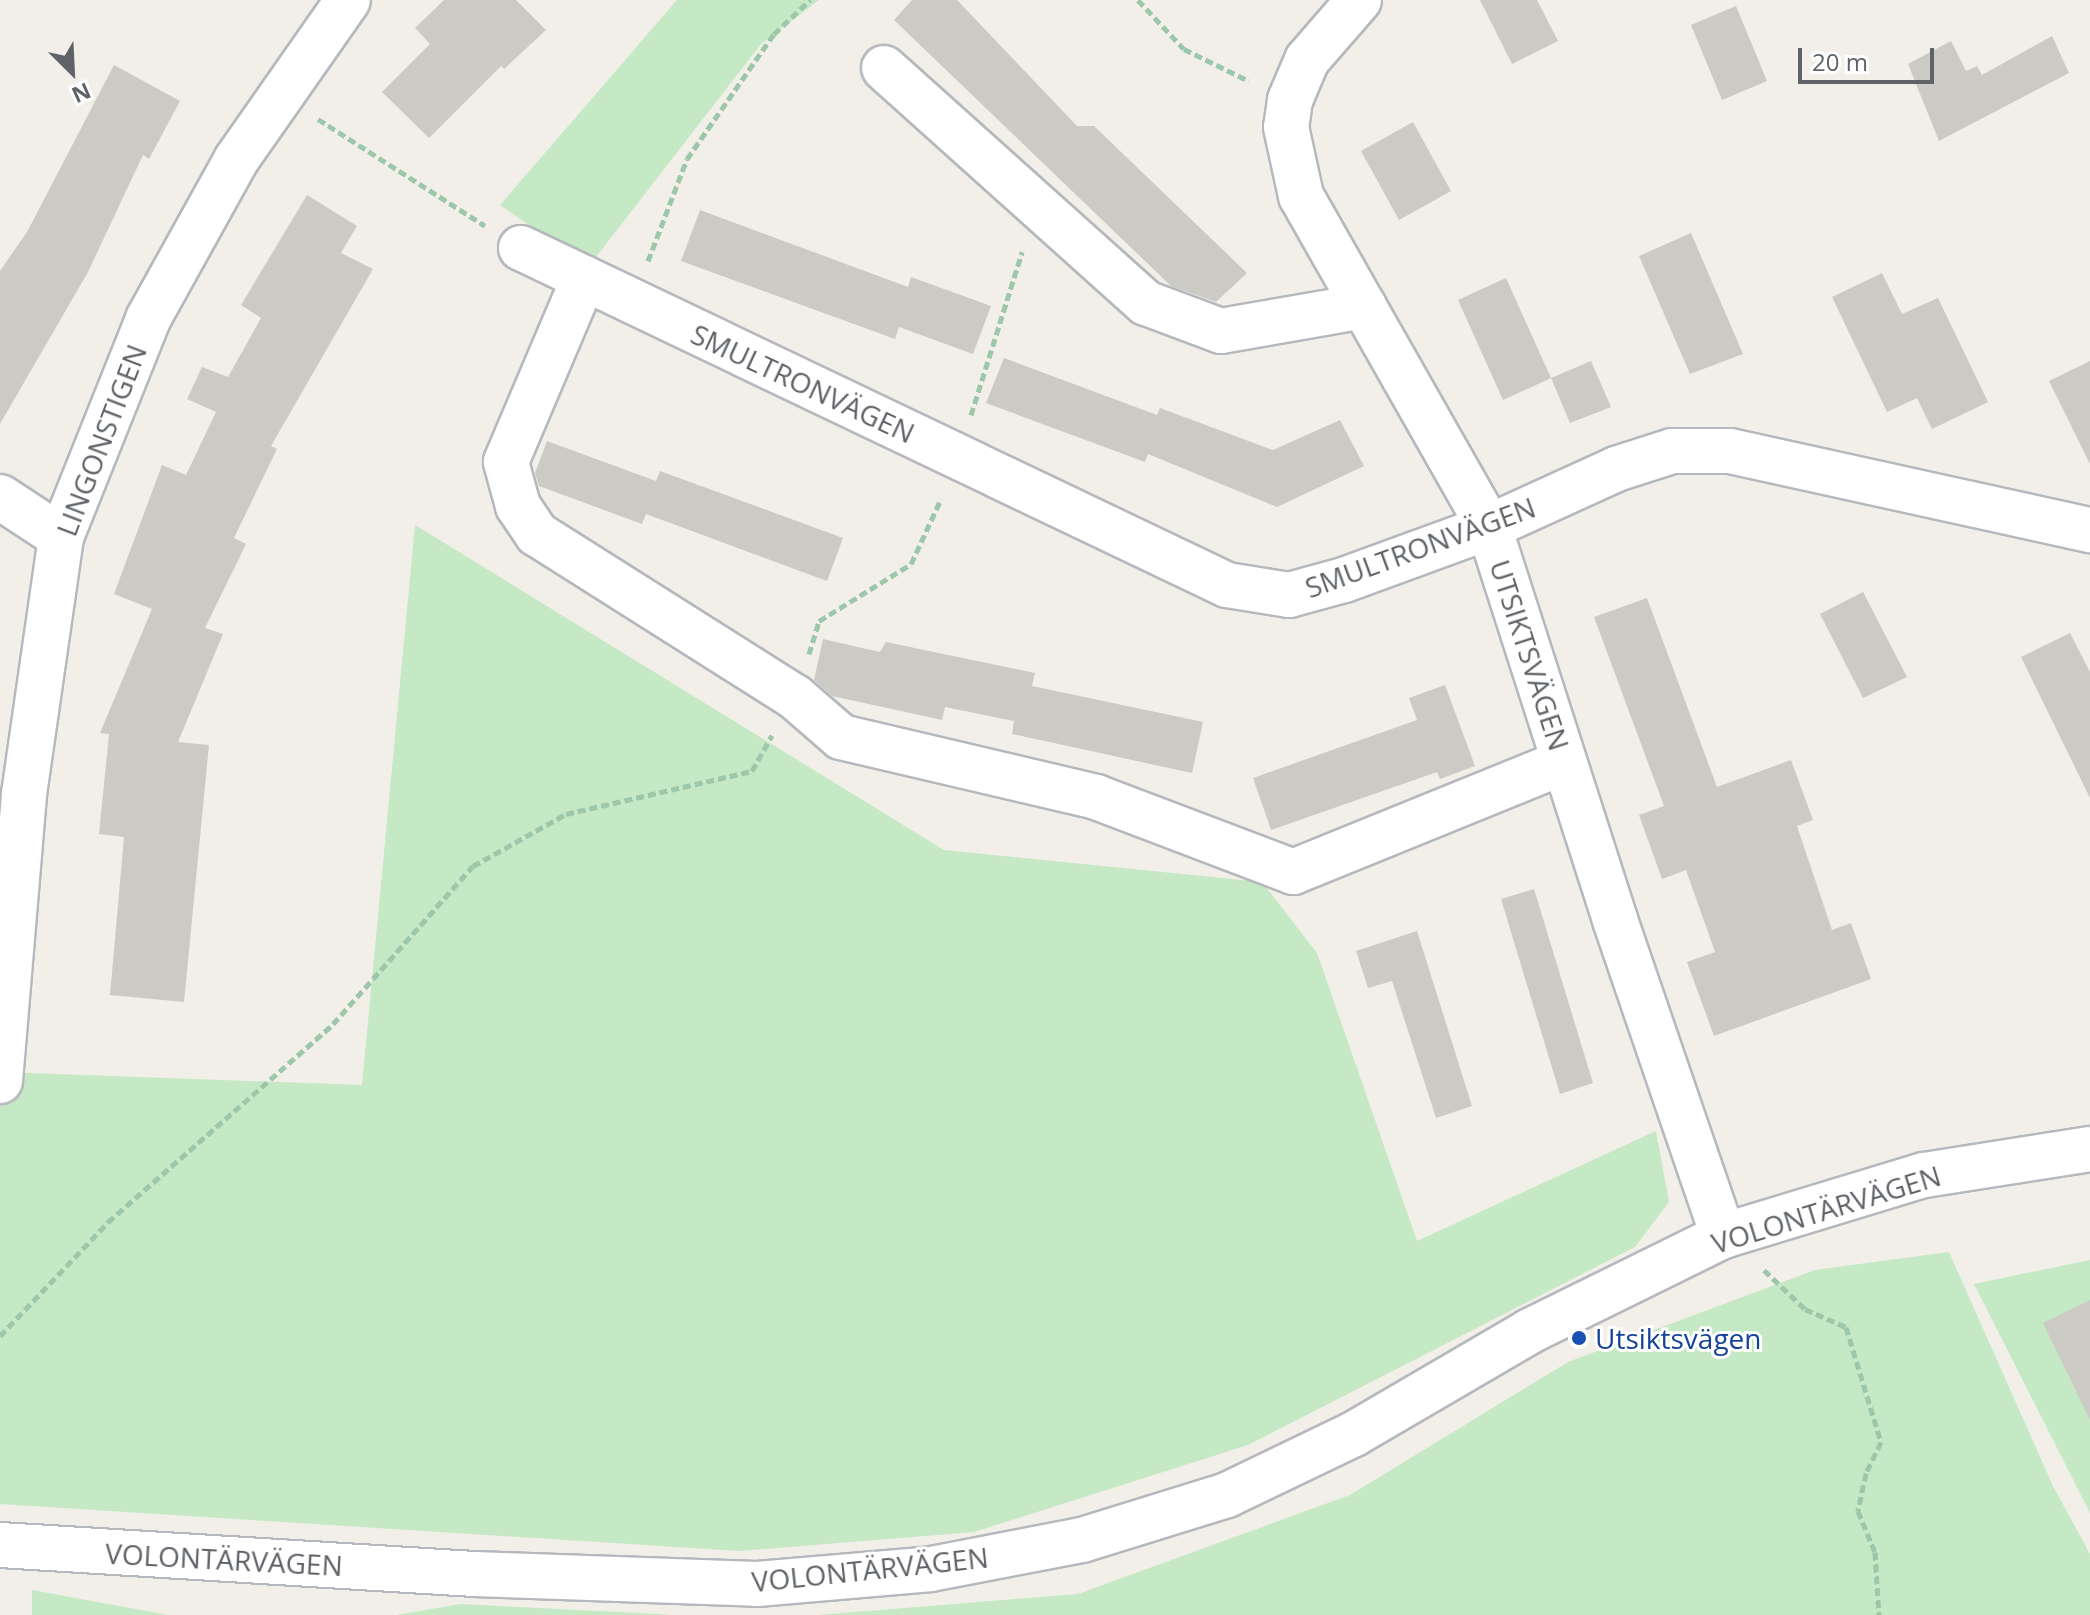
<!DOCTYPE html>
<meta charset="utf-8">
<style>
body{margin:0}
#map{position:relative;width:2090px;height:1615px;overflow:hidden;background:#f1efe8;font-family:"Open Sans",sans-serif}
div>[style]{position:absolute}
[style*='--x']{left:calc(var(--x)*1px);top:calc(var(--y)*1px);width:calc(var(--w)*1px);rotate:calc(var(--a)*1deg)}
.green>*{inset:0;background:#c5e8c5}
.building>*{inset:0;background:#cccac5}
.path>*{height:5px;margin-top:-2.5px;transform-origin:0;background:repeating-linear-gradient(90deg,#9cc7a9 0 8px,transparent 0 12px)}
.roads{filter:drop-shadow(2px 0 #b5b8bc) drop-shadow(-2px 0 #b5b8bc) drop-shadow(0 2px #b5b8bc) drop-shadow(0 -2px #b5b8bc)}
.minor>*{height:44px;margin:-22px;padding:0 22px;transform-origin:22px;border-radius:22px;background:#fff}
.dots>*{width:22px;height:22px;translate:-50% -50%;box-sizing:border-box;border:4px solid #fff;border-radius:50%}
span{translate:-50% -50%;white-space:nowrap;text-align:center;line-height:1.15;-webkit-text-stroke:6px #fff;paint-order:stroke}
.street-label{font-size:28px;color:#5f6368}
.transit-label{font-size:28px;color:#164399}
.left{translate:0 -50%;text-align:left}
.north{position:absolute;left:32px;top:32px;width:80px;height:80px;-webkit-text-stroke:6px #fff;paint-order:stroke;rotate:156deg;font-size:22px;font-weight:700;line-height:32px;text-align:center;color:#5f6368}
.north::after{content:'';display:block;margin:auto;width:28px;height:36px;background:#5f6368;clip-path:polygon(50% 0,100% 100%,50% 72%,0 100%)}
.scale{position:absolute;left:1798px;top:48px;width:136px;height:36px;box-sizing:border-box;border:4px solid #5f6368;border-top:0;padding-left:10px;font-size:24px;line-height:28px;white-space:nowrap;color:#5f6368;-webkit-text-stroke:6px #fff;paint-order:stroke}
</style>
<div id="map">
<div class="green">
<i style="clip-path:polygon(677px 0,819px 0,761px 44px,589px 266px,500px 205px)"></i>
<i style="clip-path:polygon(415px 525px,944px 850px,1262px 882px,1317px 953px,1417px 1241px,1656px 1131px,1669px 1202px,1635px 1247px,1248px 1445px,974px 1532px,739px 1551px,0 1504px,0 1072px,362px 1085px)"></i>
<i style="clip-path:polygon(1949px 1252px,2053px 1486px,2090px 1554px,2090px 1615px,819px 1615px,1078px 1594px,1350px 1495px,1568px 1362px,1815px 1270px)"></i>
<i style="clip-path:polygon(2090px 1260px,2090px 1513px,1974px 1284px)"></i>
<i style="clip-path:polygon(32px 1590px,168px 1615px,32px 1615px)"></i>
<i style="clip-path:polygon(461px 1604px,676px 1615px,396px 1615px)"></i>
</div>
<div class="building">
<i style="clip-path:polygon(444px 0,516px 0,546px 30px,504px 69px,501px 66px,429px 138px,382px 92px,430px 44px,415px 28px)"></i>
<i style="clip-path:polygon(912px 0,957px 0,1077px 126px,1094px 126px,1247px 273px,1216px 302px,1171px 286px,894px 20px)"></i>
<i style="clip-path:polygon(1480px 0,1537px 0,1558px 41px,1512px 64px)"></i>
<i style="clip-path:polygon(1736px 6px,1767px 81px,1722px 100px,1691px 25px)"></i>
<i style="clip-path:polygon(2052px 36px,2069px 73px,1939px 141px,1908px 64px,1951px 41px,1966px 71px,1977px 66px,1982px 75px)"></i>
<i style="clip-path:polygon(114px 65px,180px 101px,149px 159px,143px 155px,88px 272px,0 424px,0 271px,27px 232px)"></i>
<i style="clip-path:polygon(1413px 122px,1451px 191px,1399px 220px,1361px 151px)"></i>
<i style="clip-path:polygon(307px 195px,357px 226px,341px 253px,373px 269px,271px 446px,277px 449px,234px 538px,246px 544px,205px 628px,223px 634px,178px 742px,209px 745px,184px 1002px,110px 995px,124px 837px,99px 834px,109px 734px,100px 733px,152px 609px,114px 594px,162px 465px,186px 475px,216px 412px,187px 399px,202px 367px,228px 377px,261px 318px,241px 305px)"></i>
<i style="clip-path:polygon(700px 210px,908px 287px,911px 277px,991px 306px,973px 354px,899px 327px,895px 339px,681px 261px)"></i>
<i style="clip-path:polygon(1691px 233px,1743px 354px,1690px 374px,1639px 256px)"></i>
<i style="clip-path:polygon(1882px 273px,1902px 314px,1938px 298px,1988px 402px,1932px 429px,1917px 398px,1887px 412px,1832px 297px)"></i>
<i style="clip-path:polygon(1506px 278px,1551px 378px,1503px 400px,1458px 300px)"></i>
<i style="clip-path:polygon(1004px 358px,1157px 415px,1160px 408px,1273px 450px,1340px 420px,1364px 466px,1277px 507px,1148px 454px,1145px 462px,986px 403px)"></i>
<i style="clip-path:polygon(1591px 361px,1611px 407px,1570px 423px,1551px 378px)"></i>
<i style="clip-path:polygon(2090px 361px,2090px 464px,2049px 381px)"></i>
<i style="clip-path:polygon(547px 441px,656px 481px,660px 471px,843px 538px,827px 581px,646px 514px,642px 524px,539px 486px,535px 473px)"></i>
<i style="clip-path:polygon(1863px 592px,1907px 677px,1863px 698px,1820px 614px)"></i>
<i style="clip-path:polygon(1647px 598px,1717px 787px,1791px 760px,1813px 820px,1797px 826px,1832px 930px,1851px 923px,1871px 979px,1714px 1036px,1687px 962px,1715px 952px,1686px 870px,1662px 879px,1639px 815px,1664px 806px,1594px 617px)"></i>
<i style="clip-path:polygon(2070px 633px,2090px 672px,2090px 798px,2021px 657px)"></i>
<i style="clip-path:polygon(823px 639px,880px 652px,886px 642px,1035px 673px,1032px 686px,1203px 722px,1192px 773px,1012px 734px,1014px 721px,945px 707px,942px 720px,832px 696px,814px 680px)"></i>
<i style="clip-path:polygon(1445px 685px,1475px 766px,1440px 779px,1437px 772px,1271px 830px,1253px 778px,1417px 720px,1409px 698px)"></i>
<i style="clip-path:polygon(1534px 889px,1593px 1083px,1560px 1094px,1501px 899px)"></i>
<i style="clip-path:polygon(1417px 931px,1472px 1106px,1436px 1118px,1392px 981px,1368px 988px,1356px 951px)"></i>
<i style="clip-path:polygon(2090px 1300px,2090px 1420px,2043px 1323px)"></i>
</div>
<div class="path">
<i style="--x:1138;--y:0;--w:67;--a:46.8"></i>
<i style="--x:1184;--y:49;--w:72;--a:26.2"></i>
<i style="--x:318;--y:119;--w:198;--a:32.6"></i>
<i style="--x:648;--y:261;--w:109;--a:-69.1"></i>
<i style="--x:687;--y:159;--w:152;--a:-55.2"></i>
<i style="--x:774;--y:34;--w:50;--a:-43.4"></i>
<i style="--x:971;--y:415;--w:171;--a:-72.6"></i>
<i style="--x:809;--y:654;--w:34;--a:-73"></i>
<i style="--x:819;--y:621;--w:108;--a:-31.8"></i>
<i style="--x:911;--y:564;--w:72;--a:-65.2"></i>
<i style="--x:1764;--y:1270;--w:57;--a:43.6"></i>
<i style="--x:1805;--y:1309;--w:45;--a:23.7"></i>
<i style="--x:1846;--y:1327;--w:120;--a:73.1"></i>
<i style="--x:1881;--y:1442;--w:34;--a:116"></i>
<i style="--x:1866;--y:1473;--w:39;--a:102"></i>
<i style="--x:1858;--y:1511;--w:44;--a:67.5"></i>
<i style="--x:1875;--y:1552;--w:63;--a:86.4"></i>
<i style="--x:0;--y:1336;--w:157;--a:-46.5"></i>
<i style="--x:108;--y:1222;--w:300;--a:-41.3"></i>
<i style="--x:333;--y:1024;--w:211;--a:-48.5"></i>
<i style="--x:473;--y:866;--w:107;--a:-29.2"></i>
<i style="--x:566;--y:814;--w:191;--a:-13"></i>
<i style="--x:752;--y:771;--w:41;--a:-60.9"></i>
</div>
<div class="roads">
<div class="minor">
<i style="--x:1359;--y:0;--w:79;--a:130.9"></i>
<i style="--x:1307;--y:60;--w:43;--a:113"></i>
<i style="--x:1290;--y:100;--w:27;--a:98"></i>
<i style="--x:1286;--y:127;--w:71;--a:77.7"></i>
<i style="--x:1301;--y:196;--w:381;--a:60.4"></i>
<i style="--x:1489;--y:527;--w:413;--a:72.2"></i>
<i style="--x:1615;--y:920;--w:334;--a:71.1"></i>
<i style="--x:884;--y:68;--w:352;--a:41.9"></i>
<i style="--x:1146;--y:303;--w:80;--a:20.5"></i>
<i style="--x:1221;--y:331;--w:145;--a:-9.9"></i>
<i style="--x:521;--y:248;--w:782;--a:25.52"></i>
<i style="--x:1227;--y:585;--w:63;--a:9.2"></i>
<i style="--x:1289;--y:595;--w:57;--a:-15.3"></i>
<i style="--x:1344;--y:580;--w:154;--a:-20.1"></i>
<i style="--x:1489;--y:527;--w:140;--a:-24.5"></i>
<i style="--x:1616;--y:469;--w:59;--a:-17.8"></i>
<i style="--x:1672;--y:451;--w:58;--a:0"></i>
<i style="--x:1730;--y:451;--w:369;--a:12.4"></i>
<i style="--x:584;--y:278;--w:200;--a:113"></i>
<i style="--x:506;--y:462;--w:46;--a:74.7"></i>
<i style="--x:518;--y:506;--w:34;--a:56"></i>
<i style="--x:537;--y:534;--w:305;--a:32.3"></i>
<i style="--x:795;--y:697;--w:61;--a:41"></i>
<i style="--x:841;--y:737;--w:262;--a:13.2"></i>
<i style="--x:1096;--y:797;--w:211;--a:20.8"></i>
<i style="--x:1293;--y:872;--w:292;--a:-22.1"></i>
<i style="--x:0;--y:497;--w:73;--a:33.3"></i>
<i style="--x:0;--y:1081;--w:288;--a:-85.2"></i>
<i style="--x:24;--y:794;--w:260;--a:-81.8"></i>
<i style="--x:61;--y:537;--w:235;--a:-68.2"></i>
<i style="--x:148;--y:319;--w:182;--a:-61"></i>
<i style="--x:236;--y:160;--w:195;--a:-55"></i>
<i style="--x:0;--y:1545;--w:475;--a:3.5"></i>
<i style="--x:474;--y:1574;--w:283;--a:2"></i>
<i style="--x:757;--y:1584;--w:175;--a:-4.9"></i>
<i style="--x:931;--y:1569;--w:154;--a:-10.9"></i>
<i style="--x:1082;--y:1540;--w:152;--a:-17.2"></i>
<i style="--x:1227;--y:1495;--w:141;--a:-25.7"></i>
<i style="--x:1354;--y:1434;--w:204;--a:-30.3"></i>
<i style="--x:1530;--y:1331;--w:215;--a:-26.2"></i>
<i style="--x:1723;--y:1236;--w:210;--a:-16.9"></i>
<i style="--x:1924;--y:1175;--w:168;--a:-8.9"></i>
</div>
</div>
<div class="dots">
<i style="left:1579px;top:1338px;background:#1a4fb4"></i>
</div>
<div class="street-label">
<span style="left:803px;top:383px;rotate:25deg">SMULTRONVÄGEN</span>
<span style="left:101px;top:440px;rotate:-69deg">LINGONSTIGEN</span>
<span style="left:1420px;top:547px;rotate:-20deg">SMULTRONVÄGEN</span>
<span style="left:1530px;top:655px;rotate:72deg">UTSIKTSVÄGEN</span>
<span style="left:1826px;top:1209px;rotate:-17deg">VOLONTÄRVÄGEN</span>
<span style="left:224px;top:1559px;rotate:3deg">VOLONTÄRVÄGEN</span>
<span style="left:870px;top:1569px;rotate:-6deg">VOLONTÄRVÄGEN</span>
</div>
<div class="transit-label">
<span class="left" style="left:1595px;top:1338px">Utsiktsvägen</span>
</div>
<div class="north">N</div>
<div class="scale">20 m</div>
</div>
